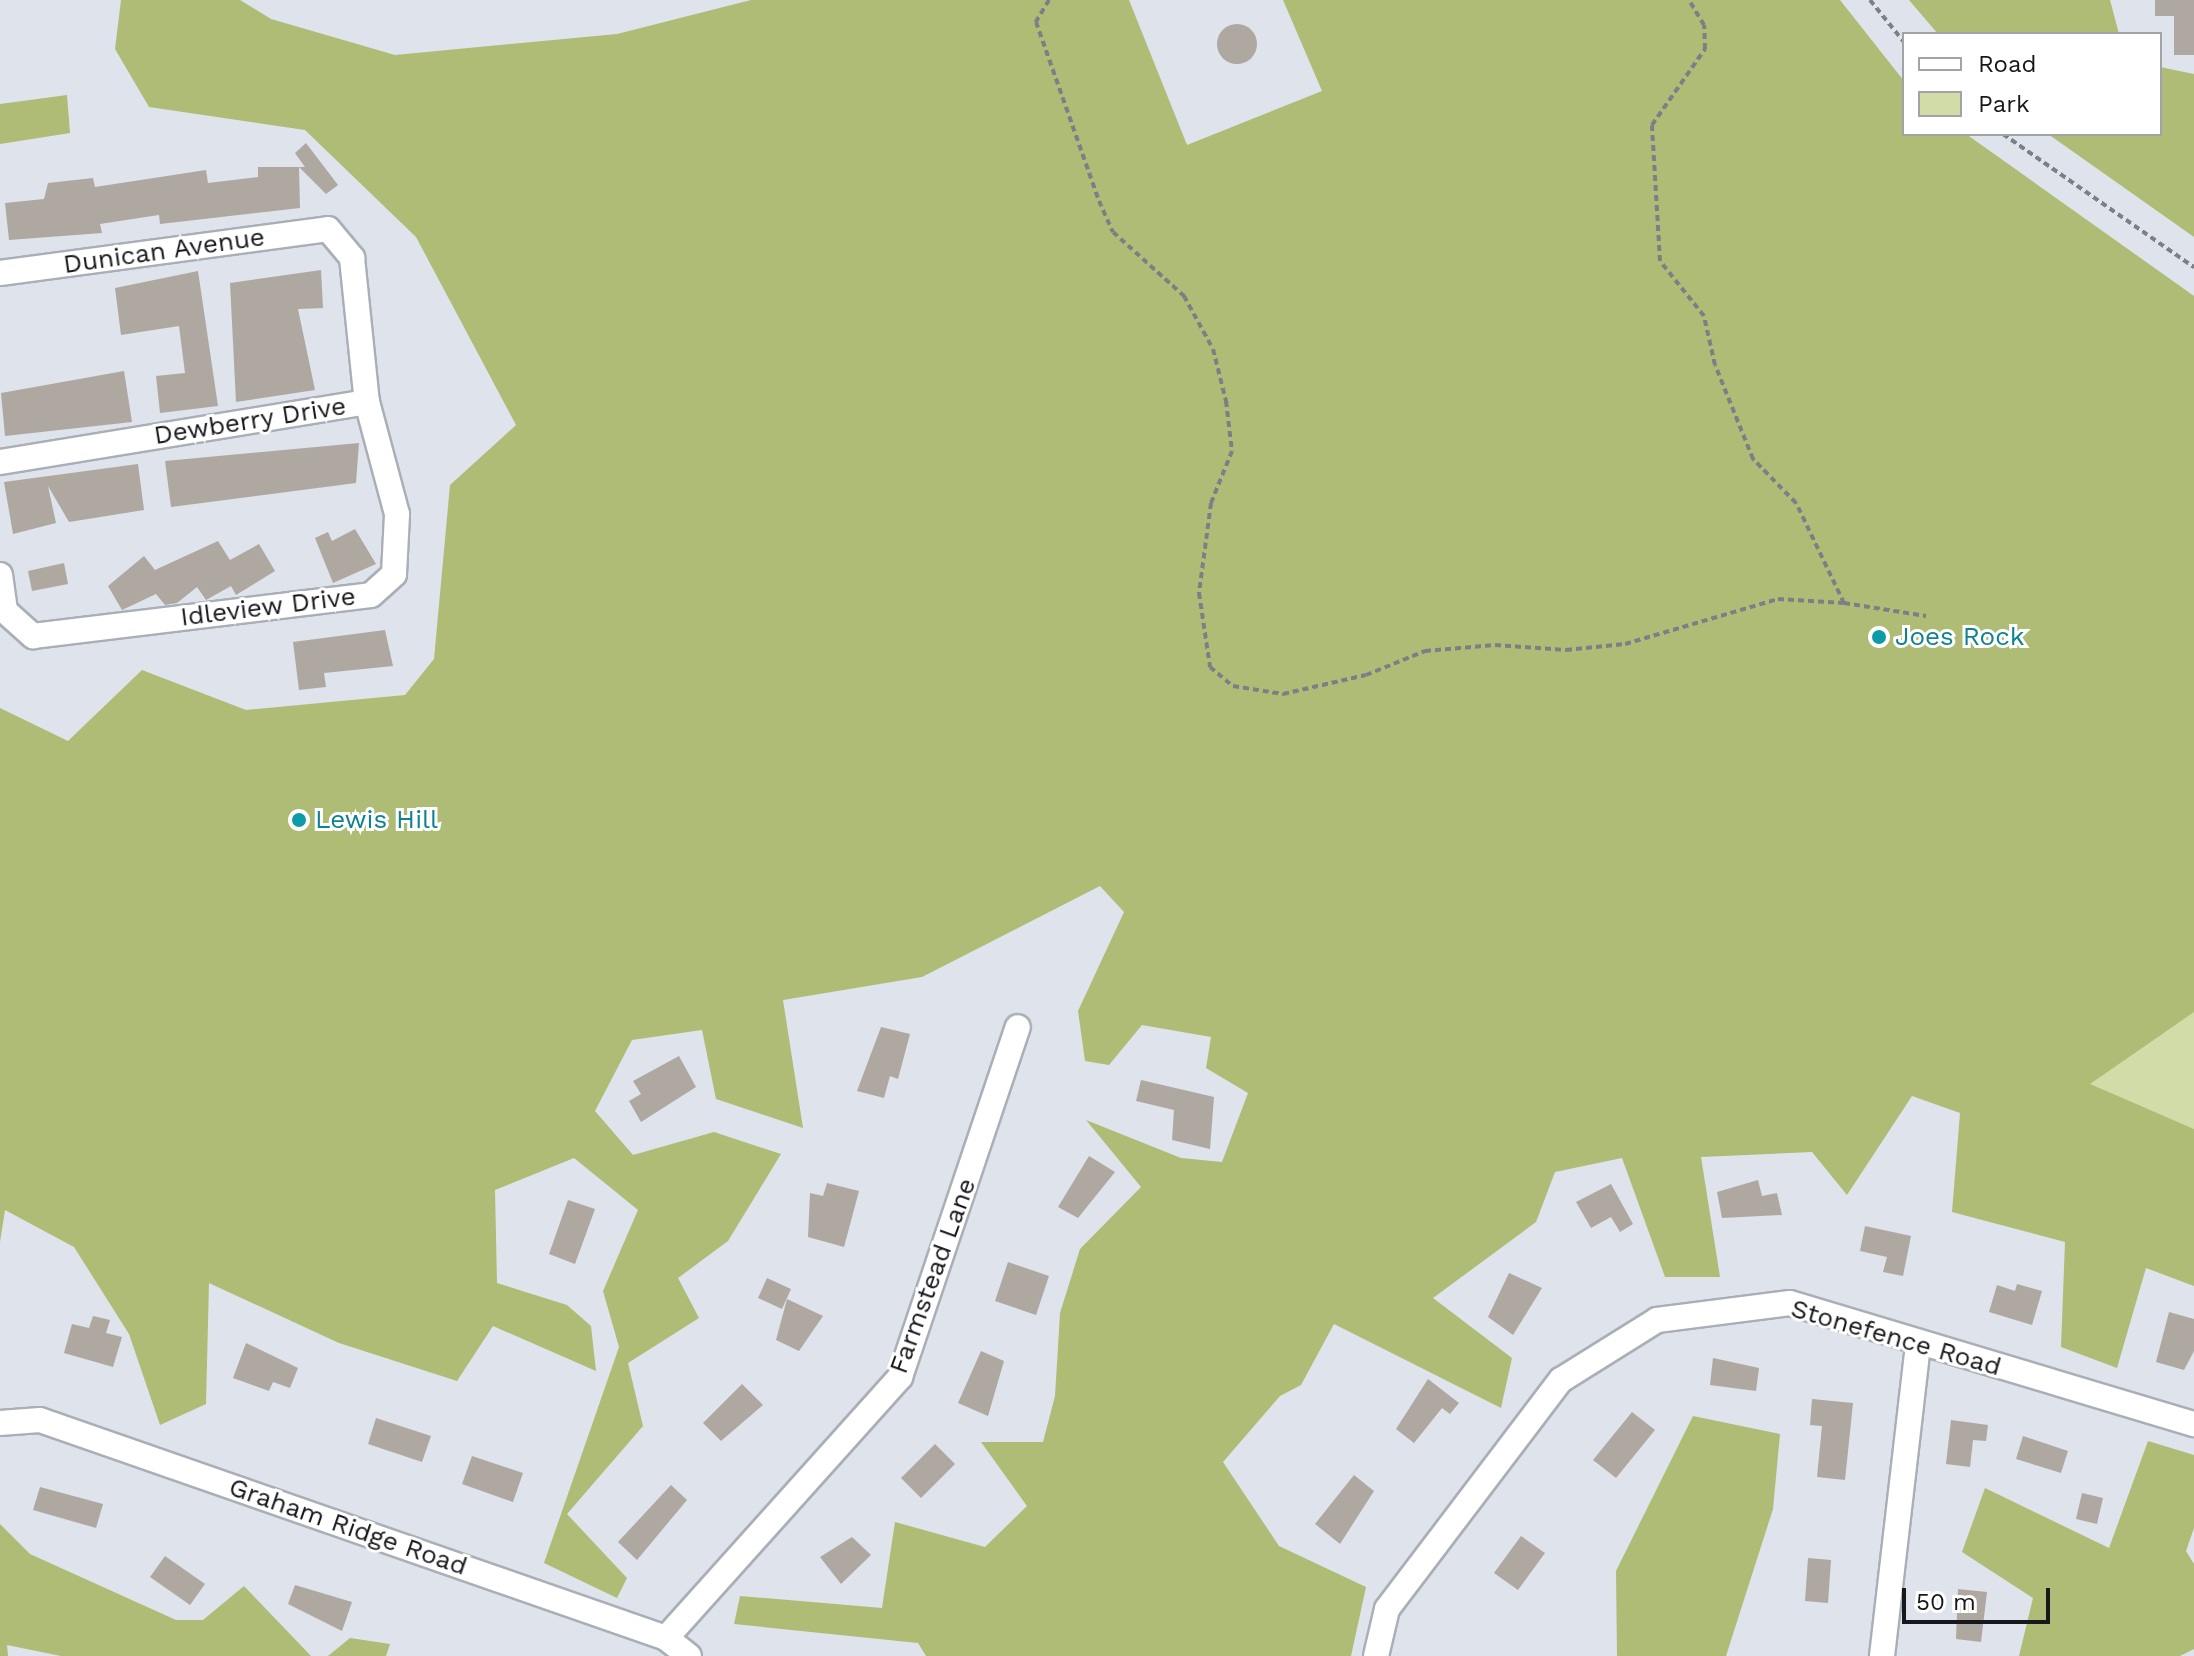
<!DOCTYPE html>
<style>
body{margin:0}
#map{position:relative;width:2194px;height:1656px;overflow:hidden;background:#dee3ec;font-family:"Work Sans",sans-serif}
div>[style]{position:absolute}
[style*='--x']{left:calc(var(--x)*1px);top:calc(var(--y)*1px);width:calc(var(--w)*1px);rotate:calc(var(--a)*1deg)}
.green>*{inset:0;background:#d1dca8}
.forest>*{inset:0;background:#aebc76}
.building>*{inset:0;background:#aea8a1}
.round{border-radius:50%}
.path>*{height:4px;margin-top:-2px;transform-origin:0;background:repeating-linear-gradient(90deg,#7c7f85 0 6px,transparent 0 10px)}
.roads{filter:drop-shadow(2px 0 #aaafb7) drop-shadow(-2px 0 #aaafb7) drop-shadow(0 2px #aaafb7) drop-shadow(0 -2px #aaafb7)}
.minor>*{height:24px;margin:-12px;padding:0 12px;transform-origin:12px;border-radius:12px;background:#fff}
.dots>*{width:22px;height:22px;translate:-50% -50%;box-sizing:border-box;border:4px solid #fff;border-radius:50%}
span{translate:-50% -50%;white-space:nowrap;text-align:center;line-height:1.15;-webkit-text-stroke:6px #fff;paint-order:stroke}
.street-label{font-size:26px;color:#17181b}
.culture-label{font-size:26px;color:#0d838f}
.left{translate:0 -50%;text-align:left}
.legend{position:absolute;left:1902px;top:32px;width:260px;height:104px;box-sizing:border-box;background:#fff;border:2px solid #a2a3a4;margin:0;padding:10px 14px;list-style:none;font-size:24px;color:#17181b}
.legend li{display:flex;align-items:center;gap:16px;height:40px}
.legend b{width:40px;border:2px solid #a2a3a4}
.scale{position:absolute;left:1902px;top:1588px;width:148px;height:36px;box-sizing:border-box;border:4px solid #17181b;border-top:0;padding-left:10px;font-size:24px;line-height:28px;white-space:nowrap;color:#17181b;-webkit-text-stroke:6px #fff;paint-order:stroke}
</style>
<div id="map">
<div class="green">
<i style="clip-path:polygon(2194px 756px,2194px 1129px,2145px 1108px,2057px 1149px)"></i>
</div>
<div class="forest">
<i style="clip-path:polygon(121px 0,240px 0,271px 19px,395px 55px,617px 34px,751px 0,1129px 0,1187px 145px,1322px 91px,1283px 0,1840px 0,1904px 81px,1904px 134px,1966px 134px,2194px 296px,2194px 1012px,2090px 1084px,2194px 1129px,2194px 1286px,2146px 1268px,2117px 1368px,2061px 1347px,2065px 1242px,1952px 1212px,1960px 1113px,1912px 1096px,1847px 1195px,1812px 1152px,1701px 1157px,1720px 1277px,1665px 1277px,1622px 1158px,1555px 1172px,1536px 1222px,1433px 1298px,1512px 1358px,1501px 1408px,1334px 1324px,1301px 1385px,1280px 1396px,1223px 1462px,1279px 1546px,1366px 1587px,1351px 1656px,926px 1656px,918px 1643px,734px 1624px,740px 1596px,882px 1608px,895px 1522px,985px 1547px,1027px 1506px,981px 1442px,1043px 1442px,1055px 1396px,1060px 1313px,1080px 1249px,1141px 1187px,1086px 1120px,1181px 1158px,1222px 1162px,1248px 1093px,1206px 1068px,1211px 1037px,1142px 1025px,1109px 1065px,1085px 1061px,1078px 1011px,1124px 912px,1100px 886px,922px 977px,783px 1000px,803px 1128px,716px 1099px,702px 1030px,632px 1040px,595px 1111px,633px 1155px,714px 1132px,781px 1154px,728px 1241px,678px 1278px,699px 1318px,628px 1363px,643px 1426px,567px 1514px,627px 1578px,617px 1598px,544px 1563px,619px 1347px,603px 1291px,638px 1210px,574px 1158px,495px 1190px,497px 1283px,567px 1305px,591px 1326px,596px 1371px,493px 1326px,457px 1381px,339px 1343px,209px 1283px,206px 1404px,160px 1425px,129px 1334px,74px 1247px,5px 1210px,0 1242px,0 708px,68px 741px,142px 670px,246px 710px,405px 695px,434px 659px,450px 485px,516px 425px,416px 237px,305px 130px,149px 107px,115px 49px)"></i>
<i style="clip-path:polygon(1909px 0,2110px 0,2119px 34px,1938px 34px)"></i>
<i style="clip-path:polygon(2160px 67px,2194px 74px,2194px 237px,2048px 134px,2160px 134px)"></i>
<i style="clip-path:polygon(67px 95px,70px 133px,0 144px,0 104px)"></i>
<i style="clip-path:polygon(1693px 1416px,1780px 1434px,1773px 1509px,1726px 1656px,1617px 1656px,1616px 1571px)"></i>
<i style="clip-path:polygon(2148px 1441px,2194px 1455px,2194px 1528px,2186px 1551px,2194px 1564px,2194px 1649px,2180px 1656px,2019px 1656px,2033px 1598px,1962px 1552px,1985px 1488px,2109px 1548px)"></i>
<i style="clip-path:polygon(0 1524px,30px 1554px,176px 1620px,203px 1620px,244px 1586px,311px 1656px,61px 1656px,7px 1645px,8px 1656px,0 1656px)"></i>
<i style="clip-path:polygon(350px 1638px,390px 1644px,386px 1656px,328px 1656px)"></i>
</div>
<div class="building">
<i style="clip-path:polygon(2155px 0,2194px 0,2194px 55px,2174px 55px,2174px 16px,2155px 16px)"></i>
<i class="round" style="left:1217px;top:24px;width:40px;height:40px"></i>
<i style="clip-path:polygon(306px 143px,338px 185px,326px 194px,299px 167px,300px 208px,160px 224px,159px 215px,100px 224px,102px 233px,9px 240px,5px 203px,44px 199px,48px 183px,93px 178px,95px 187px,206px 170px,208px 183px,258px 177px,258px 167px,305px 167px,295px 153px)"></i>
<i style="clip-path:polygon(321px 270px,323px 308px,298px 309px,315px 390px,236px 402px,230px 283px)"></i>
<i style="clip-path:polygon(198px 271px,218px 406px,160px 413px,156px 376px,185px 373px,179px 326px,121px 335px,115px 288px)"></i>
<i style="clip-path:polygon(124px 371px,132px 422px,5px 436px,1px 393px)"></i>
<i style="clip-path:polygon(359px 443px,356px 483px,171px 507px,165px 461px)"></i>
<i style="clip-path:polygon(138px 464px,144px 510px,69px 522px,48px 486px,56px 523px,13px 534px,4px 482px)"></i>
<i style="clip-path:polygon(355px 529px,376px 564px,333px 583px,315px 538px,328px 532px,332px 541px)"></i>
<i style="clip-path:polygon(218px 541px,230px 560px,259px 544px,275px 571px,236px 595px,231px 586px,206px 600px,197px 587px,177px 603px,165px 605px,156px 594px,122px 610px,108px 586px,144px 556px,155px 570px)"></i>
<i style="clip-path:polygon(64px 563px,68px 584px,32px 591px,28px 571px)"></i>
<i style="clip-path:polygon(385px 630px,393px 666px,324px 673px,326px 687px,299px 690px,293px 642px)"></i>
<i style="clip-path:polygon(881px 1027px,910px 1034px,898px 1079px,890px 1076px,884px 1098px,857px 1091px)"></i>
<i style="clip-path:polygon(679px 1056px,696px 1087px,641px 1122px,629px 1101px,641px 1094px,633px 1081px)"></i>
<i style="clip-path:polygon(1141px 1080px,1214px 1097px,1210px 1149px,1172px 1140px,1174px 1110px,1136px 1101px)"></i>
<i style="clip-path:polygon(1089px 1156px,1115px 1172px,1078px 1218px,1058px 1207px)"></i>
<i style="clip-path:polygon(1758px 1180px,1762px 1196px,1777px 1193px,1782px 1215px,1722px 1218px,1717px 1192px)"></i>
<i style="clip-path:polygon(827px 1183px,859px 1191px,844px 1247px,808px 1237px,810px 1193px,823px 1196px)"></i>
<i style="clip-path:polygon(1611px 1184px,1633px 1224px,1620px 1232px,1611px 1217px,1591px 1228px,1576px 1202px)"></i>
<i style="clip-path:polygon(568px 1200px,595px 1209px,575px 1264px,549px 1254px)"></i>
<i style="clip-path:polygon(1865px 1226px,1911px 1236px,1903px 1276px,1883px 1272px,1887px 1257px,1860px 1251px)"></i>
<i style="clip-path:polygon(1008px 1262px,1049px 1276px,1036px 1315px,995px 1301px)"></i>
<i style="clip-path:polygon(1509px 1273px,1542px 1288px,1513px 1335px,1488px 1317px)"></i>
<i style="clip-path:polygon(767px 1278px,791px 1289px,782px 1309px,758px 1298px)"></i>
<i style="clip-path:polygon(2017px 1284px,2042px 1291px,2032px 1325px,1989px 1312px,1997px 1285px,2015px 1291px)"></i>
<i style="clip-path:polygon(787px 1299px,823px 1316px,799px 1351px,776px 1340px)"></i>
<i style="clip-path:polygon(2169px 1312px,2194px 1319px,2194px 1351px,2184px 1370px,2156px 1362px)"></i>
<i style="clip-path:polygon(93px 1316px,110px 1320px,106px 1333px,122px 1337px,113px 1367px,64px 1353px,72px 1324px,89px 1328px)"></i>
<i style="clip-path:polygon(246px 1343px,298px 1368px,290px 1388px,273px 1382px,269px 1391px,233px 1378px)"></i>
<i style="clip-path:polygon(981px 1351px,1004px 1361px,988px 1416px,958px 1403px)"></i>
<i style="clip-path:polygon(1713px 1358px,1759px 1368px,1756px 1391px,1710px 1385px)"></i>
<i style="clip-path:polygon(1428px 1379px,1459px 1403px,1450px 1414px,1442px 1408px,1414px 1443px,1396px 1429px)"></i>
<i style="clip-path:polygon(742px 1384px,763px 1405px,721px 1441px,703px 1423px)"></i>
<i style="clip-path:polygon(1812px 1399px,1853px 1403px,1845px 1480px,1817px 1477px,1822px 1426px,1810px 1425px)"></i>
<i style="clip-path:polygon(1632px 1412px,1655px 1430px,1616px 1478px,1593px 1460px)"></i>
<i style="clip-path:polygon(376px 1418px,431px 1436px,422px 1462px,368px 1444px)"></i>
<i style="clip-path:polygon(1951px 1420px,1988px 1425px,1986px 1441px,1973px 1440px,1970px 1467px,1946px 1464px)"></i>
<i style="clip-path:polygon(2023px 1436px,2068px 1451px,2061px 1473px,2016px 1459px)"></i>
<i style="clip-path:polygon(935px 1444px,955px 1464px,921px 1498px,901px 1478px)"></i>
<i style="clip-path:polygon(472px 1456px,523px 1473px,513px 1502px,462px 1484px)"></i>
<i style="clip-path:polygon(1354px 1475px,1374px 1491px,1340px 1544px,1315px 1524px)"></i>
<i style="clip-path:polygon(671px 1485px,687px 1500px,637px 1560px,618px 1542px)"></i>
<i style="clip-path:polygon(40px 1487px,103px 1504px,96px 1528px,33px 1510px)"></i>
<i style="clip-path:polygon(2082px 1493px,2103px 1498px,2097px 1524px,2076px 1519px)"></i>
<i style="clip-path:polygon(1521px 1536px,1545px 1553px,1518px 1590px,1494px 1573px)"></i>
<i style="clip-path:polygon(852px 1537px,871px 1555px,841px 1584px,820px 1557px)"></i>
<i style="clip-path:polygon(165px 1556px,205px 1584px,190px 1605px,150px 1577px)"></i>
<i style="clip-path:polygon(1808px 1558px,1831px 1560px,1828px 1603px,1805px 1601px)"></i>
<i style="clip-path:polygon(295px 1585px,352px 1602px,342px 1631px,288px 1604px)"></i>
<i style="clip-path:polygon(1958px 1589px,1987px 1592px,1981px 1642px,1956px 1639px)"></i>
</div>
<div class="path">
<i style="--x:1049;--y:0;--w:26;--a:121"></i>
<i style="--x:1036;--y:22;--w:190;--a:70.6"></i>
<i style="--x:1099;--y:201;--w:34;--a:66"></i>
<i style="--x:1113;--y:232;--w:96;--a:42"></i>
<i style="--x:1184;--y:296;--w:60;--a:61.3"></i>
<i style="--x:1213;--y:349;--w:54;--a:76"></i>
<i style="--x:1226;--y:401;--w:50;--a:83.2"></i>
<i style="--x:1232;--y:451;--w:56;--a:112"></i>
<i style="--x:1211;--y:503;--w:91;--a:97.6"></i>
<i style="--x:1199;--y:593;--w:75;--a:81.5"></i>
<i style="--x:1210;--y:667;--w:30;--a:40"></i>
<i style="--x:1233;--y:686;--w:51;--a:9.1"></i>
<i style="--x:1283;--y:694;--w:85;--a:-12.9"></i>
<i style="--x:1366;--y:675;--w:64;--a:-22.1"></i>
<i style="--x:1425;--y:651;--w:70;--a:-4.9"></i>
<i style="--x:1495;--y:645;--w:71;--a:4"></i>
<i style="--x:1566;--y:650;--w:59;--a:-5.8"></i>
<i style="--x:1625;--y:644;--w:159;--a:-16.4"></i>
<i style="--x:1778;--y:599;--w:66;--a:3.5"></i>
<i style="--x:1844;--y:603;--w:111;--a:-115.6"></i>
<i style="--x:1796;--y:503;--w:62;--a:-134.3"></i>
<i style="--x:1753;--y:459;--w:101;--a:-112"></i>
<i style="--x:1715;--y:365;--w:50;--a:-102.7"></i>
<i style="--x:1704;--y:316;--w:70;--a:-128.7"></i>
<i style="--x:1660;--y:261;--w:136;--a:-93.4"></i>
<i style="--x:1652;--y:125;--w:93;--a:-55.1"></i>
<i style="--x:1705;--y:49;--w:24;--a:-92"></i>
<i style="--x:1704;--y:25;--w:29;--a:-121"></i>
<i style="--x:1870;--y:0;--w:54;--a:51"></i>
<i style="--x:2003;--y:134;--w:233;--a:34.9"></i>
<i style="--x:1844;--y:603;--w:83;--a:9"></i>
</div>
<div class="roads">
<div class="minor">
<i style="--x:0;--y:273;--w:331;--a:-7.6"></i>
<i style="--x:328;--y:229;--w:38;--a:50"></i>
<i style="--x:352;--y:258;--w:145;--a:84.1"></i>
<i style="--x:367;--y:402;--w:372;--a:170.7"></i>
<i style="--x:0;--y:575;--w:36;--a:82"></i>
<i style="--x:5;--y:611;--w:38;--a:42"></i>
<i style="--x:33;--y:636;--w:340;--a:-6.9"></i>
<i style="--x:371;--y:595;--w:31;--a:-42"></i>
<i style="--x:394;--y:574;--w:60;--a:-87.1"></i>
<i style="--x:397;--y:514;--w:116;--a:-105"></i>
<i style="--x:0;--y:1423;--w:40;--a:-4.3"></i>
<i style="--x:40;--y:1420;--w:663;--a:19.2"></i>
<i style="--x:666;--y:1638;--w:29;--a:38"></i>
<i style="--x:666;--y:1638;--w:351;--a:-48.1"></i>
<i style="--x:900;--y:1377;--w:369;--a:-71.4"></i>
<i style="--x:1376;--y:1656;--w:48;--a:-76.8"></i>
<i style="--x:1387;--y:1609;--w:288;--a:-52.8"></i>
<i style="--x:1561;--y:1380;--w:113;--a:-32"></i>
<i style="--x:1657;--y:1320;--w:134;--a:-7.3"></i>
<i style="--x:1790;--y:1303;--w:422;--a:16.7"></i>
<i style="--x:1882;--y:1656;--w:315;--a:-83.4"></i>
</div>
</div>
<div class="dots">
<i style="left:1879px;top:637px;background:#0f9aa8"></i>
<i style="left:299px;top:820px;background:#0f9aa8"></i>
</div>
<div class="street-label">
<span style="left:164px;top:251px;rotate:-8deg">Dunican Avenue</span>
<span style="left:250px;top:421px;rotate:-9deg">Dewberry Drive</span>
<span style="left:268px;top:607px;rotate:-7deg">Idleview Drive</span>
<span style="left:933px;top:1276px;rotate:-70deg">Farmstead Lane</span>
<span style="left:1896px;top:1338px;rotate:16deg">Stonefence Road</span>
<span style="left:348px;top:1527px;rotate:19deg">Graham Ridge Road</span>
</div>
<div class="culture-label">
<span class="left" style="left:1895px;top:637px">Joes Rock</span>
<span class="left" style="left:315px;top:820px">Lewis Hill</span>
</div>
<ul class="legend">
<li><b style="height:10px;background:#fff"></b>Road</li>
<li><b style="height:22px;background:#d1dca8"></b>Park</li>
</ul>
<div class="scale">50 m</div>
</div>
